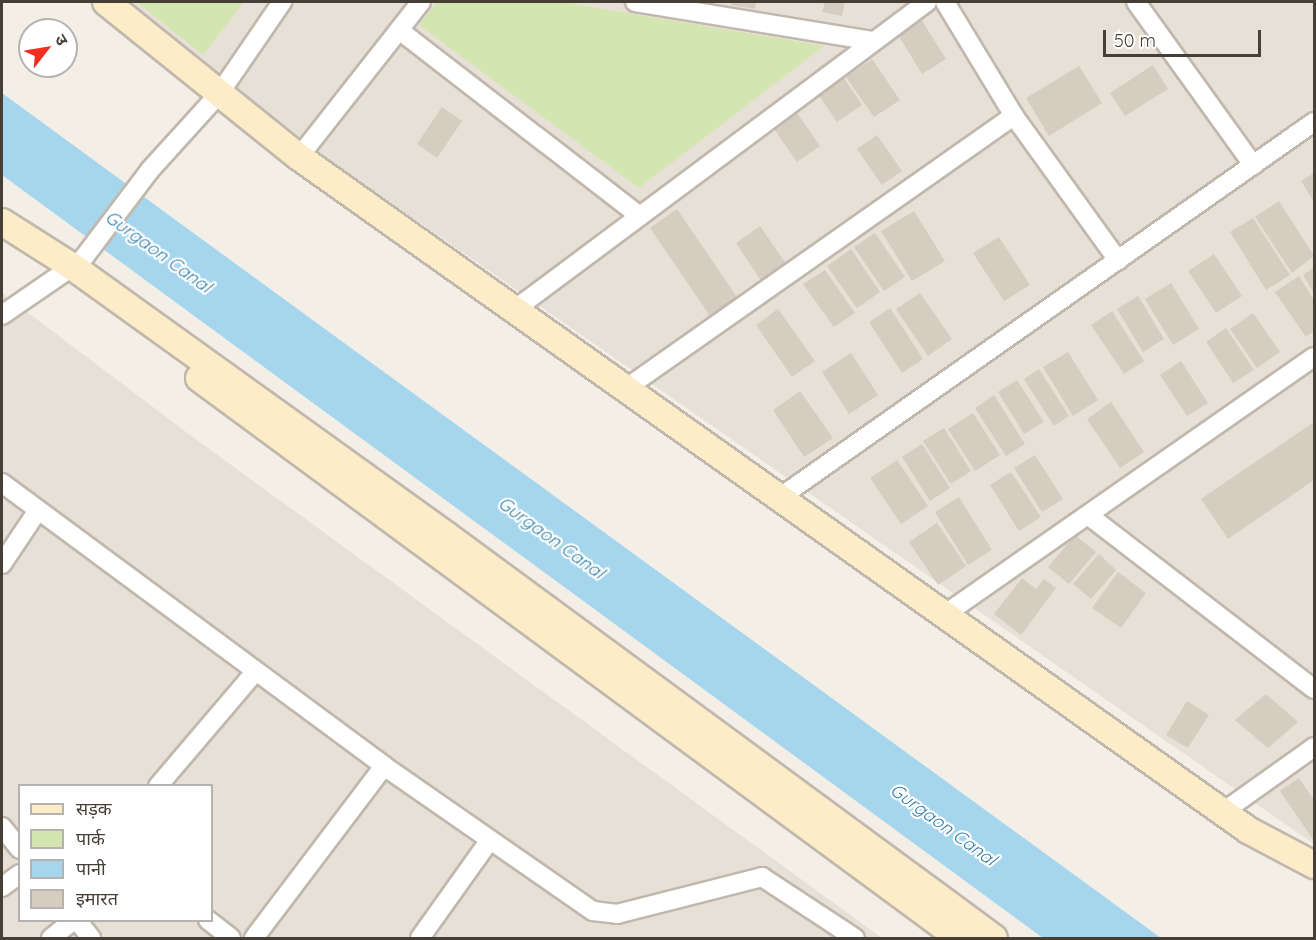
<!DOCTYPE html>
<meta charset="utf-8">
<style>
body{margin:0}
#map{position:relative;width:1316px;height:940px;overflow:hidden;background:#f3efe7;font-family:Quicksand,"Noto Sans Devanagari",sans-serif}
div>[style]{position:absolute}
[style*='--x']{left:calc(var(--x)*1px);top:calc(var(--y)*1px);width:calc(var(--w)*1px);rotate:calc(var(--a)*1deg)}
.residential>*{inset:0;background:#e7e0d6}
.green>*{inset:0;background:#d3e6b1}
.water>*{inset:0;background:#a6d6ee}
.building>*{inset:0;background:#d7ccc0}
.roads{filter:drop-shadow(2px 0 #c1b8ad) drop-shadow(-2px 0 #c1b8ad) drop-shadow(0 2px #c1b8ad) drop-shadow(0 -2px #c1b8ad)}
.street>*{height:18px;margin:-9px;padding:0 9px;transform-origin:9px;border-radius:9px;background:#fff}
.secondary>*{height:26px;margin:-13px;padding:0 13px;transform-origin:13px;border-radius:13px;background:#fdecc8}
span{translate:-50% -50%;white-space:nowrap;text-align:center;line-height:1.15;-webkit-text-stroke:4.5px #fff;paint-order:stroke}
.water-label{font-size:18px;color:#317ea6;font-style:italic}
.frame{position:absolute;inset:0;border:3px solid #463f36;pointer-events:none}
.legend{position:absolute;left:18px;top:784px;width:195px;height:138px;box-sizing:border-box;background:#fff;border:2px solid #b5b2af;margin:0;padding:8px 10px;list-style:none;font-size:18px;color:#463f36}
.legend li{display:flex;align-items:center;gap:12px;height:30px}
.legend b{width:30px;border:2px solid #b5b2af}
.north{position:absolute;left:18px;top:18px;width:60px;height:60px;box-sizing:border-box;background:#fff;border:2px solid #b5b2af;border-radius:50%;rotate:59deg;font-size:16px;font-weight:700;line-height:24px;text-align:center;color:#463f36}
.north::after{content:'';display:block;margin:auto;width:21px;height:27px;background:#f22e1f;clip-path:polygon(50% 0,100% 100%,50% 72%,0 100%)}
.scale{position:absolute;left:1103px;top:30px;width:158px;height:27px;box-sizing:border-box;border:3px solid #463f36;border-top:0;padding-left:8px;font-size:18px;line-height:21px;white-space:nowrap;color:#463f36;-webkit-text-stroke:4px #fff;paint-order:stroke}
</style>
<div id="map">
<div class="residential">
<i style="clip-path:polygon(124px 2px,1314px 2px,1314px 844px,334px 163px)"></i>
<i style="clip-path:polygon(evenodd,2px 293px,194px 438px,882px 938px,2px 938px,2px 293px,20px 786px,212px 786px,212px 920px,20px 920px,20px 786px)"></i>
</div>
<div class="green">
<i style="clip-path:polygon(137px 2px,244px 2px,203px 55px)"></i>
<i style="clip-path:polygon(437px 2px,562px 2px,824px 46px,639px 188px,419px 25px)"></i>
</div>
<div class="water">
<i style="clip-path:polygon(2px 93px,192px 232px,1161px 938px,1043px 938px,2px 175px)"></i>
</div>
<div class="building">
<i style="clip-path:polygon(732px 2px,756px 2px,755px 9px,731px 5px)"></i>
<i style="clip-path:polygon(825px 2px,845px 2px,842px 16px,822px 12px)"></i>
<i style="clip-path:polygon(921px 19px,946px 59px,922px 74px,897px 33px)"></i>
<i style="clip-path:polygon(872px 59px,900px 100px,874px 117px,846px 77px)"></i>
<i style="clip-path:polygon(1153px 65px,1168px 89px,1125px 116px,1110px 93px)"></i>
<i style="clip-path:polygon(1079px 66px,1102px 103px,1049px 136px,1026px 98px)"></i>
<i style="clip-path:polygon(844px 78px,862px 105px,837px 122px,818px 94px)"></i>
<i style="clip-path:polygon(442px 107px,462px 121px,437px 158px,417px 144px)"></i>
<i style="clip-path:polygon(795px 110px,820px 146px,797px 162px,772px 126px)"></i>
<i style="clip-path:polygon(877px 135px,902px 171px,882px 185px,857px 149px)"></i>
<i style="clip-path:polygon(1314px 173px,1314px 202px,1301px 181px)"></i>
<i style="clip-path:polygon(1279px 201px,1314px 256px,1292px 273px,1255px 217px)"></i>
<i style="clip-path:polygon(677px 209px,737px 297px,710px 316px,650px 228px)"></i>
<i style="clip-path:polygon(914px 211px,945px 261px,912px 281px,881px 231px)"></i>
<i style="clip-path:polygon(1253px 218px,1290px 275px,1266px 290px,1230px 232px)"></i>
<i style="clip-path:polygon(760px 226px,789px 268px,764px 285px,736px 243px)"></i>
<i style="clip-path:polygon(875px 233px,905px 277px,884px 291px,854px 247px)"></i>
<i style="clip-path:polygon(999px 237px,1030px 285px,1004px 301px,973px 253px)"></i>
<i style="clip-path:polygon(851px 249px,880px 292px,857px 308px,827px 266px)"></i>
<i style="clip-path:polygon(1214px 254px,1242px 296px,1216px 313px,1188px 271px)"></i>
<i style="clip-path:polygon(1314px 267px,1314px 293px,1303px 275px)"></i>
<i style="clip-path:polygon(825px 270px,855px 313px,834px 327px,803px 284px)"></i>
<i style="clip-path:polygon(1299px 276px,1314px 300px,1314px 331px,1306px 337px,1275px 292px)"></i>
<i style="clip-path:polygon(1171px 283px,1199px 329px,1173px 345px,1145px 299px)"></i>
<i style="clip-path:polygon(920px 293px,952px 339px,928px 356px,896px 309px)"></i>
<i style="clip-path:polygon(1138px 296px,1164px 339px,1143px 352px,1117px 309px)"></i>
<i style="clip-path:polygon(890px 308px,923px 359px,902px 373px,869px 322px)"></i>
<i style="clip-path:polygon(778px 309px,815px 361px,792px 377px,756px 325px)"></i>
<i style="clip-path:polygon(1112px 311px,1144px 361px,1124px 374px,1091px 325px)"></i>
<i style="clip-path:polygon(1253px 313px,1280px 352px,1257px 368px,1230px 329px)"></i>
<i style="clip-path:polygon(1226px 328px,1254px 370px,1233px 383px,1206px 342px)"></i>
<i style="clip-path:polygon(1068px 352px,1098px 400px,1073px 416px,1043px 367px)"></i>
<i style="clip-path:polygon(851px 353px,878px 395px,849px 414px,822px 372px)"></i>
<i style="clip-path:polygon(1181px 361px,1208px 403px,1187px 416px,1160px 375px)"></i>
<i style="clip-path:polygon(1039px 369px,1069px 416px,1054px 426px,1024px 379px)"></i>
<i style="clip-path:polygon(1017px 380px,1044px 422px,1024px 434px,998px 392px)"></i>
<i style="clip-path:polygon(800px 391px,833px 438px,804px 457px,773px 410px)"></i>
<i style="clip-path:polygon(994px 395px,1025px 444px,1006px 456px,975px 408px)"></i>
<i style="clip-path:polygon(1111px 402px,1144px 452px,1120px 468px,1087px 419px)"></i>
<i style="clip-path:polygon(973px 413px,1000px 455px,975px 471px,948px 429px)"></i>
<i style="clip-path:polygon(1314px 422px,1314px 480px,1228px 539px,1201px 499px)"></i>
<i style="clip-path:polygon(944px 428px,971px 471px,951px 484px,923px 441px)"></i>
<i style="clip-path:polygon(922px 444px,950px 488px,930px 501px,902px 457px)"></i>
<i style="clip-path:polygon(1035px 455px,1063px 499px,1042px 512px,1014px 468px)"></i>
<i style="clip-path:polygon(897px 460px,928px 506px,901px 524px,870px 478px)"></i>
<i style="clip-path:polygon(1011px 472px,1041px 517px,1019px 531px,990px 485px)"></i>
<i style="clip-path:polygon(959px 497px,992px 550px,968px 565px,935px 512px)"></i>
<i style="clip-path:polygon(937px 523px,966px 566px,938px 585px,909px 542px)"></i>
<i style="clip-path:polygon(1075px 535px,1096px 552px,1069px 584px,1048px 567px)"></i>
<i style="clip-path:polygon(1099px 554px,1116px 570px,1091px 599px,1073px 584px)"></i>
<i style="clip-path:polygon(1118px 572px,1146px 593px,1121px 628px,1092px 608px)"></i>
<i style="clip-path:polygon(1022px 578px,1036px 589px,1044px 579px,1056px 588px,1021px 635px,994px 614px)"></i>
<i style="clip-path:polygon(1266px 694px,1298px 722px,1268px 748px,1235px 720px)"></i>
<i style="clip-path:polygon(1187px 701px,1209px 715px,1188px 748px,1166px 735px)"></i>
<i style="clip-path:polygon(1299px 778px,1314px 800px,1314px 841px,1280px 791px)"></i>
</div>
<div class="roads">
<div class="street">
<i style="--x:635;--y:2;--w:242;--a:9.3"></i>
<i style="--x:945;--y:2;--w:133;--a:58.8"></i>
<i style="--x:1014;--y:116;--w:178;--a:54.2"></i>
<i style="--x:1136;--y:2;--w:201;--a:54.3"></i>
<i style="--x:399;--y:30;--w:304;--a:37.7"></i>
<i style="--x:299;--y:157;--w:197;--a:-51.8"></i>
<i style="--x:514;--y:310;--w:515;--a:-36.71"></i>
<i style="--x:2;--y:315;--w:97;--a:-34.5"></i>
<i style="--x:82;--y:260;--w:113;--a:-52.9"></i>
<i style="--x:150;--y:170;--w:103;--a:-47.8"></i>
<i style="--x:219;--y:94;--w:112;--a:-55.6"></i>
<i style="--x:625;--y:389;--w:475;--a:-35.1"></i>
<i style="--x:2;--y:483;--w:475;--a:36.5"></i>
<i style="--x:384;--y:766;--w:254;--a:34.8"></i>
<i style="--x:593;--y:911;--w:24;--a:7"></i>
<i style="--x:617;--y:914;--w:150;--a:-14.3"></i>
<i style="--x:762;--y:877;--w:111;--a:33.3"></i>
<i style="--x:779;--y:498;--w:654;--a:-35.1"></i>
<i style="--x:1088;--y:515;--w:285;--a:37.6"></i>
<i style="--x:2;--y:564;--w:65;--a:-56.3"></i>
<i style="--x:944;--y:615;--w:451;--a:-34.9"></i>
<i style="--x:158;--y:786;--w:150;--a:-49.6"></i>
<i style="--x:1223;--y:812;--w:112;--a:-35.5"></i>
<i style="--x:2;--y:827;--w:28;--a:51"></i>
<i style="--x:2;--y:887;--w:22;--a:-36"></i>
<i style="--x:77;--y:920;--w:23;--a:52"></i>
<i style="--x:208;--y:920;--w:29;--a:38"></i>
<i style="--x:51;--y:938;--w:29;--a:-38"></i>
<i style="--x:254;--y:938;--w:216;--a:-52.9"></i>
<i style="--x:420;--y:938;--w:120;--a:-54.5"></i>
</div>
<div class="secondary">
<i style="--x:106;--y:2;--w:248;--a:38.8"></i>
<i style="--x:299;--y:157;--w:1163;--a:35.34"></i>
<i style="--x:1248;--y:830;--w:75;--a:27.9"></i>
<i style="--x:2;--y:222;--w:84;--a:32.4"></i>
<i style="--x:73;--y:267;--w:459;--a:35.7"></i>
<i style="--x:446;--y:535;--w:680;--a:36.33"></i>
<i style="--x:199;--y:378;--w:944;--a:36.38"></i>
</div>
</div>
<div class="water-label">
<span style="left:158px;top:252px;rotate:36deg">Gurgaon Canal</span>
<span style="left:551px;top:538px;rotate:36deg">Gurgaon Canal</span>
<span style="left:943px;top:825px;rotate:36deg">Gurgaon Canal</span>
</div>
<div class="frame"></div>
<ul class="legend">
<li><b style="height:8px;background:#fdecc8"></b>सड़क</li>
<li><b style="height:16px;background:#d3e6b1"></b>पार्क</li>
<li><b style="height:16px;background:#a6d6ee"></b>पानी</li>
<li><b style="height:16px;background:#d7ccc0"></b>इमारत</li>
</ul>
<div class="north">उ</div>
<div class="scale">50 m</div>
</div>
